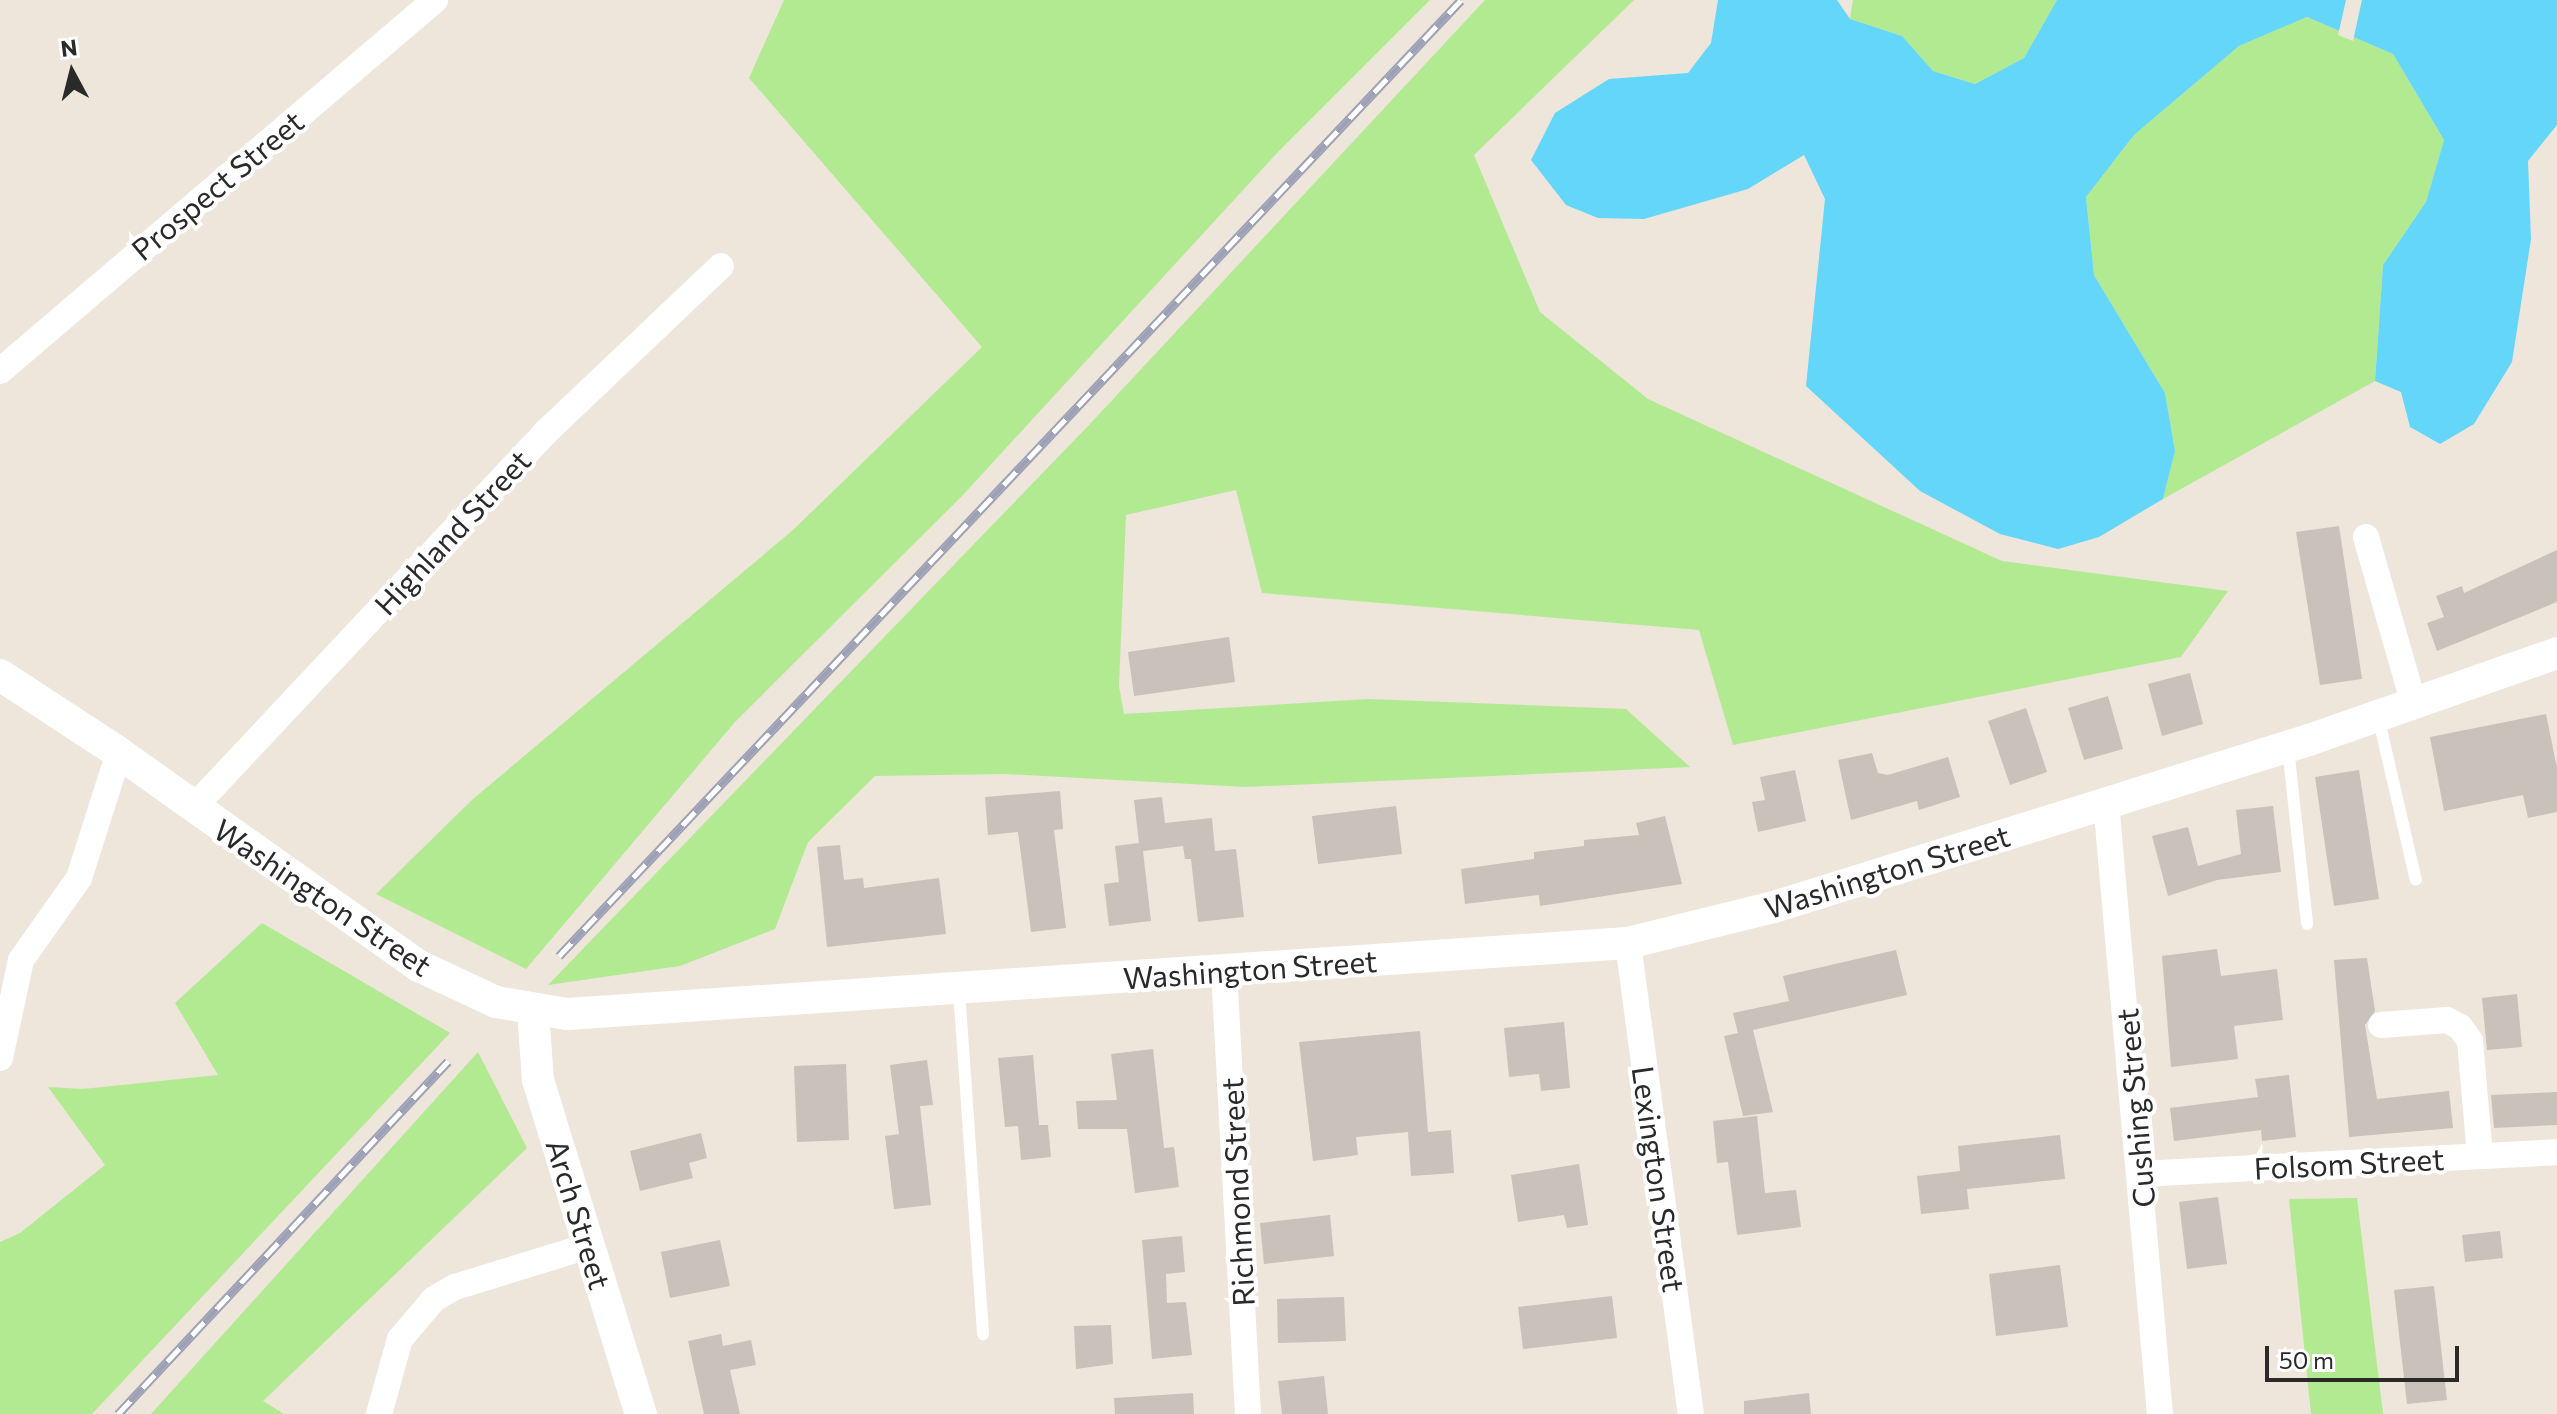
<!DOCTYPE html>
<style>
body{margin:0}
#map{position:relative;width:2557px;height:1414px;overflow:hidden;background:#eee5db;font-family:Commissioner,sans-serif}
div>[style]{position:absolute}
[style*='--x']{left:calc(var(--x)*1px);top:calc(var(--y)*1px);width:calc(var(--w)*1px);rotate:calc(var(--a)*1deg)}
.green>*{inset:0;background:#b2ea92}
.water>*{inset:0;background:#63d6fa}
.pier>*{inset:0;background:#eee5db}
.building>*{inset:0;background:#c9c2ba}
.service>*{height:12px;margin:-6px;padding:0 6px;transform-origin:6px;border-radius:6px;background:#fff}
.minor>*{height:26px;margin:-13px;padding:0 13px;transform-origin:13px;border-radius:13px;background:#fff}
.tertiary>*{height:32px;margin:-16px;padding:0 16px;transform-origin:16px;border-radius:16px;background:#fff}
.rail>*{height:9px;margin-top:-4.5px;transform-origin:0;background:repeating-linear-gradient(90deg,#fff 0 18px,#9da1b6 0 36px);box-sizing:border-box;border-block:2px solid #9da1b6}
span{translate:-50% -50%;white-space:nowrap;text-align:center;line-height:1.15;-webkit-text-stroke:8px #fff;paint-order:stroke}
.street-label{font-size:30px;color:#2a2a2a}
.north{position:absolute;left:32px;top:32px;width:80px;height:80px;-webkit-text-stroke:6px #fff;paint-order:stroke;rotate:353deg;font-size:22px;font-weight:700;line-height:32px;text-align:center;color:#2a2a2a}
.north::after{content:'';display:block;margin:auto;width:28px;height:36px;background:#2a2a2a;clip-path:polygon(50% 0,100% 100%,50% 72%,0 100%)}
.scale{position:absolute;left:2265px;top:1346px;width:194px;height:36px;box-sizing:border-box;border:4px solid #2a2a2a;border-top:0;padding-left:10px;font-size:24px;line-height:28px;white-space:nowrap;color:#2a2a2a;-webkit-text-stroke:6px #fff;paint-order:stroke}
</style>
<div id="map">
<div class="green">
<i style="clip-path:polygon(784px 0,1430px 0,1277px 153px,962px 496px,735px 722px,526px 969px,376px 894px,473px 799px,793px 530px,982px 347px,749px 78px)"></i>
<i style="clip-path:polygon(1485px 0,1634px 0,1474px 155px,1540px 312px,1648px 399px,2002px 561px,2228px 591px,2181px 657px,1733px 745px,1699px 630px,1262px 593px,1236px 490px,1126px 515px,1119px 686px,1124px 714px,1368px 699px,1626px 709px,1690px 767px,1246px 787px,1005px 774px,875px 776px,808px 842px,775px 929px,680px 966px,548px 985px,1089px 425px)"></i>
<i style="clip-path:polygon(1853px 0,2057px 0,2024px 58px,1975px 84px,1933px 71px,1902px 36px,1850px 19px)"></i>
<i style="clip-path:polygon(2307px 17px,2393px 54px,2444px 140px,2426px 202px,2383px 265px,2375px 381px,2163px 499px,2175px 451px,2165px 393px,2094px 275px,2086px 197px,2134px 135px,2239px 46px)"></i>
<i style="clip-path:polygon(262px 923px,450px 1033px,92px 1414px,0 1414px,0 1242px,20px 1233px,105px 1165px,48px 1087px,83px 1089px,218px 1075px,175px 1003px)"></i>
<i style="clip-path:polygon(478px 1052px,527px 1148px,263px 1401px,284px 1414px,151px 1414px)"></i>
<i style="clip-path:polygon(2357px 1198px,2383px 1414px,2311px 1414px,2289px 1199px)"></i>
</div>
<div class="water">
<i style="clip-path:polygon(1718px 0,1837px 0,1850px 19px,1902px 36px,1933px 71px,1975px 84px,2024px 58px,2057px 0,2557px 0,2557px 125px,2528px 161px,2531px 239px,2512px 362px,2474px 424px,2440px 444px,2410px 427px,2401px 392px,2375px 381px,2383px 265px,2426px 202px,2444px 140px,2393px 54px,2307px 17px,2239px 46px,2134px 135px,2086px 197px,2094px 275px,2165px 393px,2175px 451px,2163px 499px,2099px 537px,2058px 549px,2000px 534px,1920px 491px,1806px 386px,1825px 199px,1804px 155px,1748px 189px,1644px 219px,1598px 218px,1566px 205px,1531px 160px,1555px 113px,1609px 79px,1688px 73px,1711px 43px)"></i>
</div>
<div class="pier">
<i style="clip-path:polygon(2346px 0,2362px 0,2353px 41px,2338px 35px)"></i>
</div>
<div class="building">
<i style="clip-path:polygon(2339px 526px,2362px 679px,2320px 685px,2296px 532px)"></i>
<i style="clip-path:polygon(2557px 550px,2557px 602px,2437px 651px,2427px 623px,2444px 617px,2436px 596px,2462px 586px,2464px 593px)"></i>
<i style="clip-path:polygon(1229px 637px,1235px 682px,1134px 696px,1128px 652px)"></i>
<i style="clip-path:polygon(2190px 673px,2203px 724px,2162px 736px,2148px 684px)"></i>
<i style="clip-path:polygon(2108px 696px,2123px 749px,2084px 760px,2068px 708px)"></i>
<i style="clip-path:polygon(2026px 708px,2047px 772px,2010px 785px,1988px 721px)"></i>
<i style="clip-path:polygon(2546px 714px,2557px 768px,2557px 812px,2528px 818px,2523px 795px,2444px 811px,2430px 737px)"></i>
<i style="clip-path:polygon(1872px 753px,1878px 773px,1888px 775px,1948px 757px,1960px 797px,1919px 810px,1917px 801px,1851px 820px,1838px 760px)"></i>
<i style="clip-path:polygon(1795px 770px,1806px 821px,1758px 832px,1752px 802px,1765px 800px,1760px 777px)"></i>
<i style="clip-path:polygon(2359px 770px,2379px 899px,2334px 906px,2315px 777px)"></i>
<i style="clip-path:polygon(1060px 791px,1063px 829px,1054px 830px,1066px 928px,1031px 932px,1018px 832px,988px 835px,985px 797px)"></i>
<i style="clip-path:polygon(1162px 797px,1165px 823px,1212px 818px,1215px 851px,1236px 849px,1244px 917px,1198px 922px,1191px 859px,1185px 859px,1183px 846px,1143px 851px,1151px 921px,1109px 926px,1104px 884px,1119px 882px,1115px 846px,1139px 843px,1134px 800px)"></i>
<i style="clip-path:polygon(1396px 806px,1402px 854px,1318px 864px,1312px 816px)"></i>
<i style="clip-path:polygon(2273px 806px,2281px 872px,2217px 880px,2168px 896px,2152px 836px,2188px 827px,2198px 866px,2241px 854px,2236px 810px)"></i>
<i style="clip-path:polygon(1665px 816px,1682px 884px,1540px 906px,1539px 895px,1465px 904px,1461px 869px,1534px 859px,1534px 852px,1584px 846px,1584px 840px,1639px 835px,1636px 823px)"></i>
<i style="clip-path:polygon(840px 845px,844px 880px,863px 878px,864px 888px,939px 878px,946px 934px,827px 947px,817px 847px)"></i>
<i style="clip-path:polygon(2217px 949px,2221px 976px,2277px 969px,2283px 1020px,2234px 1026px,2238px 1059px,2171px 1067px,2162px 956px)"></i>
<i style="clip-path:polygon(1896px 950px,1907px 995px,1753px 1030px,1773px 1112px,1743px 1116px,1724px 1036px,1738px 1033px,1733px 1013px,1789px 1001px,1783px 976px)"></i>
<i style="clip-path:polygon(2367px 958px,2375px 1011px,2365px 1025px,2377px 1099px,2449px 1091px,2453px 1128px,2349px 1137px,2334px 960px)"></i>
<i style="clip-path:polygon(2517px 994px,2522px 1047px,2487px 1050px,2482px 998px)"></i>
<i style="clip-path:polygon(1564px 1022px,1570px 1088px,1541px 1091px,1539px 1074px,1509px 1077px,1504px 1028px)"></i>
<i style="clip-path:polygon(1420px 1031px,1428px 1132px,1451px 1130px,1454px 1173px,1411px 1176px,1408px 1132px,1356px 1137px,1358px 1155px,1313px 1161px,1299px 1042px)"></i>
<i style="clip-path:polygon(1153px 1049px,1164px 1148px,1174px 1147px,1179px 1187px,1135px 1193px,1127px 1129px,1078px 1129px,1076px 1101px,1117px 1100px,1111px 1054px)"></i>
<i style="clip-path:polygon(1033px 1055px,1039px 1125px,1048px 1125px,1051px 1157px,1021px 1160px,1018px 1126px,1005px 1127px,998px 1058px)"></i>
<i style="clip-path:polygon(927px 1060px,933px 1105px,920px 1106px,931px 1205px,894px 1209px,885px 1136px,899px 1134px,890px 1065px)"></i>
<i style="clip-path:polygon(846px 1064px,849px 1140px,797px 1142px,794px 1066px)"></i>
<i style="clip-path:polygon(2289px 1075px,2296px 1137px,2262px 1141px,2261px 1130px,2174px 1141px,2170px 1108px,2258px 1097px,2255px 1079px)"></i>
<i style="clip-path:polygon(2557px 1092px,2557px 1125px,2494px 1128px,2491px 1095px)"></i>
<i style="clip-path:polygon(1757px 1116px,1765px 1193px,1796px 1190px,1801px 1227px,1737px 1235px,1728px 1162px,1717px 1163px,1713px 1121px)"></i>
<i style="clip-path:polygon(701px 1133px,707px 1158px,689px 1163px,693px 1178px,640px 1191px,630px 1151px)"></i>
<i style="clip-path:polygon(2060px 1135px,2065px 1179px,1967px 1189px,1969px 1209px,1921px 1214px,1917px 1176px,1960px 1171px,1958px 1146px)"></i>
<i style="clip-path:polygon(1579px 1164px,1588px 1225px,1567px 1228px,1564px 1215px,1518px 1222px,1511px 1175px)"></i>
<i style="clip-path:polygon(2218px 1197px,2227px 1264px,2187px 1269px,2179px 1202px)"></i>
<i style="clip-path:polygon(1330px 1215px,1334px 1256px,1264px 1264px,1260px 1223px)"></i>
<i style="clip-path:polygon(2500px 1231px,2503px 1258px,2465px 1262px,2462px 1235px)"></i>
<i style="clip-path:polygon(1182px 1236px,1185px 1272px,1166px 1274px,1167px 1303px,1186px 1302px,1192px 1355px,1152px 1359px,1142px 1240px)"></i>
<i style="clip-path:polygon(720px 1240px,730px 1286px,670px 1298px,661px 1252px)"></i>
<i style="clip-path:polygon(2060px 1265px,2068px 1327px,1996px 1336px,1989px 1274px)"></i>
<i style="clip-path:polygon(2434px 1286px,2447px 1400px,2407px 1404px,2394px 1290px)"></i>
<i style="clip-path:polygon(1612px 1296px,1617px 1338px,1523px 1349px,1518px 1307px)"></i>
<i style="clip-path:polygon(1344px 1297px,1346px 1341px,1278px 1343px,1277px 1299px)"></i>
<i style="clip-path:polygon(1111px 1325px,1113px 1364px,1076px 1369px,1074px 1326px)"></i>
<i style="clip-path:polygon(721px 1334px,723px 1346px,751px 1340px,756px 1365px,730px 1370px,740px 1414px,704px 1414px,688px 1341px)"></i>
<i style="clip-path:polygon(1324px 1376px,1328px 1414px,1282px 1414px,1278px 1381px)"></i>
<i style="clip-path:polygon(1193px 1393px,1194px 1414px,1115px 1414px,1114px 1398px)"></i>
<i style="clip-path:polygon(1809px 1393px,1811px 1414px,1744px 1414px,1744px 1401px)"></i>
</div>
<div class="service">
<i style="--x:2378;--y:716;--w:168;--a:77"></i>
<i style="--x:2288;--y:748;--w:177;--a:83.8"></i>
<i style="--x:959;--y:990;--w:345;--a:86"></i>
</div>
<div class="minor">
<i style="--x:0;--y:371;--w:572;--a:-40.46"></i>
<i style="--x:2366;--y:537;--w:174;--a:74"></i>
<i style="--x:2106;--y:802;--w:614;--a:84.96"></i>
<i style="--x:193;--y:808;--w:516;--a:-46.81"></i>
<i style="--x:546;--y:432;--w:241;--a:-43.5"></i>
<i style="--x:1628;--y:943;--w:475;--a:82.4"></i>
<i style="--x:1224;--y:971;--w:444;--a:86.9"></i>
<i style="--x:2381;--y:1025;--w:66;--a:-4.3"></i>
<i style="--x:2447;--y:1020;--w:15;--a:28"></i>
<i style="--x:2460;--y:1027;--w:17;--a:54"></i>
<i style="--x:2470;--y:1041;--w:115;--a:85"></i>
<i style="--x:0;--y:1058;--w:100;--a:-77.9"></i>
<i style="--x:21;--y:960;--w:100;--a:-54.7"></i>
<i style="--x:79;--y:878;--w:131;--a:-72.3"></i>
<i style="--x:2140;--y:1174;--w:418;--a:-3"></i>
<i style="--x:379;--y:1414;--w:78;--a:-74.4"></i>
<i style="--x:400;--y:1339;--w:52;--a:-49.6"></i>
<i style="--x:434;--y:1299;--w:24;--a:-30"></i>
<i style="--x:455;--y:1287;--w:139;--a:-17.1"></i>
</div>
<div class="tertiary">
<i style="--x:0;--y:675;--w:142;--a:33.2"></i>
<i style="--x:119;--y:753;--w:368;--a:35.4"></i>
<i style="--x:419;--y:966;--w:85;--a:25.1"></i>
<i style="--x:496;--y:1002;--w:72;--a:9.6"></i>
<i style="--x:567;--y:1014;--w:1063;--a:-3.83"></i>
<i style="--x:1628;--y:943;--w:150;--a:-13.9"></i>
<i style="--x:1774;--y:907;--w:560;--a:-17.34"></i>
<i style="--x:2309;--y:740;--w:263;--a:-19.3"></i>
<i style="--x:533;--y:1011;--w:69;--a:85.9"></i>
<i style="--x:538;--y:1080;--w:350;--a:72.9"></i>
</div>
<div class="rail">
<i style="--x:559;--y:956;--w:1314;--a:-46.66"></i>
<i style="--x:118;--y:1414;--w:483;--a:-46.9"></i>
</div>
<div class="street-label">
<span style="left:217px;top:185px;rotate:-40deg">Prospect Street</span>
<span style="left:452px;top:532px;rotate:-47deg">Highland Street</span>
<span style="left:1887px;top:871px;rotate:-17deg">Washington Street</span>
<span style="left:323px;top:897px;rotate:34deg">Washington Street</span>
<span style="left:1250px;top:969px;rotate:-4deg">Washington Street</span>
<span style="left:2135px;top:1108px;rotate:-95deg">Cushing Street</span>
<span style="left:2349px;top:1163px;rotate:-3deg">Folsom Street</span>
<span style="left:1659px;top:1179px;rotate:82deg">Lexington Street</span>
<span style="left:1237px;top:1192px;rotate:-93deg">Richmond Street</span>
<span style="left:579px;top:1214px;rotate:73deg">Arch Street</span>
</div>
<div class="north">N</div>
<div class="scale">50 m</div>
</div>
